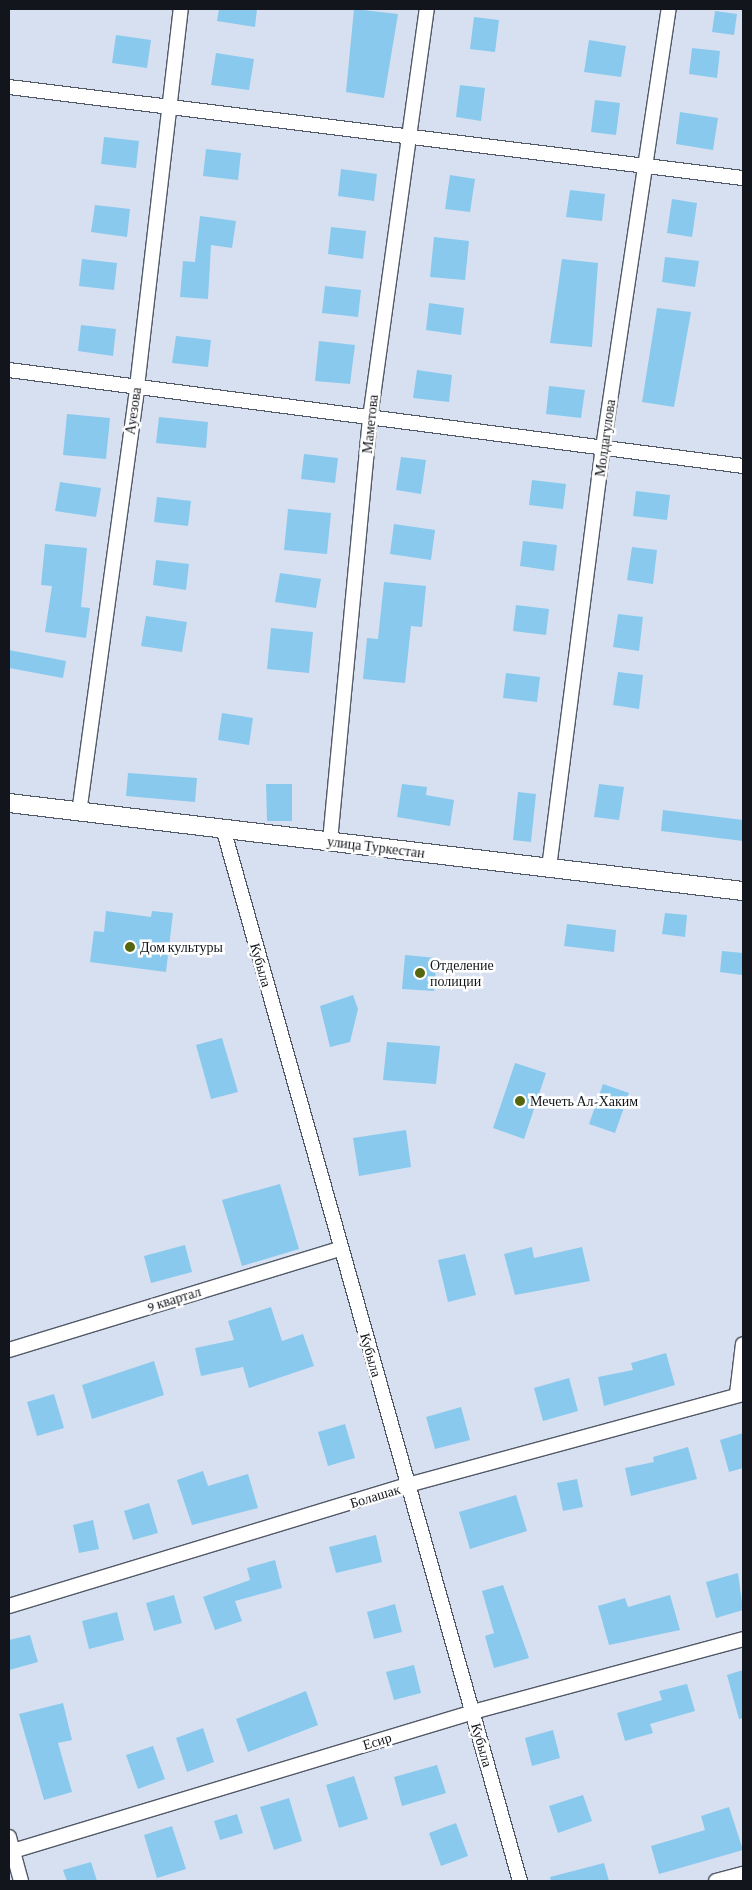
<!DOCTYPE html>
<meta charset="utf-8">
<style>
body{margin:0}
#map{position:relative;width:752px;height:1890px;overflow:hidden;background:#d7e0f0;font-family:"Crimson Pro",serif}
div>[style]{position:absolute}
[style*='--x']{left:calc(var(--x)*1px);top:calc(var(--y)*1px);width:calc(var(--w)*1px);rotate:calc(var(--a)*1deg)}
.building>*{inset:0;background:#89c9ed}
.roads{filter:drop-shadow(1px 0 #525967) drop-shadow(-1px 0 #525967) drop-shadow(0 1px #525967) drop-shadow(0 -1px #525967)}
.minor>*{height:14px;margin:-7px;padding:0 7px;transform-origin:7px;border-radius:7px;background:#fff}
.tertiary>*{height:18px;margin:-9px;padding:0 9px;transform-origin:9px;border-radius:9px;background:#fff}
.dots>*{width:14px;height:14px;translate:-50% -50%;box-sizing:border-box;border:2px solid #fff;border-radius:50%}
span{translate:-50% -50%;white-space:nowrap;text-align:center;line-height:1.15;-webkit-text-stroke:5px #fff;paint-order:stroke}
.street-label{font-size:14px;color:#12151b}
.poi-label{font-size:14px;color:#12151b}
.left{translate:0 -50%;text-align:left}
.frame{position:absolute;inset:0;border:10px solid #12151b;pointer-events:none}
</style>
<div id="map">
<div class="building">
<i style="clip-path:polygon(219px 9px,257px 9px,255px 27px,217px 21px)"></i>
<i style="clip-path:polygon(354px 9px,398px 14px,384px 98px,346px 92px)"></i>
<i style="clip-path:polygon(715px 11px,737px 14px,734px 35px,712px 32px)"></i>
<i style="clip-path:polygon(474px 17px,499px 20px,495px 52px,470px 49px)"></i>
<i style="clip-path:polygon(116px 35px,151px 40px,147px 68px,112px 63px)"></i>
<i style="clip-path:polygon(589px 40px,626px 46px,621px 77px,584px 72px)"></i>
<i style="clip-path:polygon(692px 48px,720px 51px,717px 78px,689px 74px)"></i>
<i style="clip-path:polygon(216px 53px,254px 59px,249px 90px,211px 85px)"></i>
<i style="clip-path:polygon(460px 85px,485px 88px,481px 121px,456px 117px)"></i>
<i style="clip-path:polygon(595px 100px,620px 103px,616px 135px,591px 132px)"></i>
<i style="clip-path:polygon(680px 112px,718px 118px,713px 150px,676px 144px)"></i>
<i style="clip-path:polygon(104px 137px,139px 141px,136px 168px,101px 164px)"></i>
<i style="clip-path:polygon(206px 149px,241px 153px,238px 180px,203px 176px)"></i>
<i style="clip-path:polygon(341px 169px,377px 174px,374px 201px,338px 196px)"></i>
<i style="clip-path:polygon(450px 175px,475px 179px,470px 212px,445px 209px)"></i>
<i style="clip-path:polygon(570px 190px,605px 194px,602px 221px,566px 217px)"></i>
<i style="clip-path:polygon(672px 199px,697px 203px,692px 237px,667px 233px)"></i>
<i style="clip-path:polygon(95px 205px,130px 209px,127px 237px,91px 232px)"></i>
<i style="clip-path:polygon(200px 216px,236px 221px,232px 248px,211px 245px,208px 299px,180px 297px,183px 261px,195px 262px)"></i>
<i style="clip-path:polygon(331px 227px,366px 231px,363px 259px,328px 254px)"></i>
<i style="clip-path:polygon(434px 237px,469px 241px,465px 280px,430px 277px)"></i>
<i style="clip-path:polygon(665px 257px,699px 261px,695px 287px,662px 282px)"></i>
<i style="clip-path:polygon(82px 259px,117px 263px,114px 290px,79px 286px)"></i>
<i style="clip-path:polygon(562px 259px,598px 263px,592px 347px,550px 343px)"></i>
<i style="clip-path:polygon(325px 286px,361px 290px,358px 317px,322px 313px)"></i>
<i style="clip-path:polygon(429px 303px,464px 308px,461px 335px,426px 330px)"></i>
<i style="clip-path:polygon(657px 308px,691px 312px,674px 407px,642px 402px)"></i>
<i style="clip-path:polygon(81px 325px,116px 329px,113px 356px,78px 351px)"></i>
<i style="clip-path:polygon(176px 336px,211px 340px,208px 367px,172px 363px)"></i>
<i style="clip-path:polygon(319px 341px,355px 345px,350px 384px,315px 381px)"></i>
<i style="clip-path:polygon(417px 370px,452px 375px,449px 402px,413px 398px)"></i>
<i style="clip-path:polygon(549px 386px,585px 390px,581px 418px,546px 414px)"></i>
<i style="clip-path:polygon(67px 414px,110px 418px,106px 459px,63px 455px)"></i>
<i style="clip-path:polygon(159px 417px,208px 422px,206px 448px,156px 443px)"></i>
<i style="clip-path:polygon(304px 454px,338px 458px,335px 483px,301px 479px)"></i>
<i style="clip-path:polygon(401px 457px,426px 460px,421px 494px,396px 490px)"></i>
<i style="clip-path:polygon(532px 480px,566px 484px,563px 509px,529px 505px)"></i>
<i style="clip-path:polygon(60px 482px,101px 488px,96px 517px,55px 511px)"></i>
<i style="clip-path:polygon(636px 491px,670px 495px,667px 520px,633px 516px)"></i>
<i style="clip-path:polygon(157px 497px,191px 501px,188px 526px,154px 522px)"></i>
<i style="clip-path:polygon(288px 509px,331px 513px,327px 554px,284px 550px)"></i>
<i style="clip-path:polygon(394px 524px,435px 530px,431px 560px,390px 554px)"></i>
<i style="clip-path:polygon(523px 541px,557px 545px,554px 571px,520px 566px)"></i>
<i style="clip-path:polygon(45px 544px,87px 548px,81px 607px,90px 608px,86px 638px,45px 632px,52px 586px,41px 585px)"></i>
<i style="clip-path:polygon(632px 547px,657px 550px,653px 584px,627px 580px)"></i>
<i style="clip-path:polygon(156px 560px,189px 564px,186px 590px,153px 585px)"></i>
<i style="clip-path:polygon(280px 573px,321px 579px,316px 608px,275px 602px)"></i>
<i style="clip-path:polygon(384px 582px,426px 586px,422px 627px,411px 626px,405px 683px,363px 679px,367px 638px,378px 639px)"></i>
<i style="clip-path:polygon(516px 605px,549px 609px,546px 635px,513px 631px)"></i>
<i style="clip-path:polygon(618px 614px,643px 617px,639px 651px,613px 647px)"></i>
<i style="clip-path:polygon(146px 616px,187px 622px,182px 652px,141px 646px)"></i>
<i style="clip-path:polygon(271px 628px,313px 632px,309px 673px,267px 669px)"></i>
<i style="clip-path:polygon(9px 650px,66px 661px,63px 678px,9px 668px)"></i>
<i style="clip-path:polygon(618px 672px,643px 675px,639px 709px,613px 705px)"></i>
<i style="clip-path:polygon(506px 673px,540px 677px,537px 702px,503px 698px)"></i>
<i style="clip-path:polygon(222px 713px,253px 718px,249px 745px,218px 740px)"></i>
<i style="clip-path:polygon(128px 773px,197px 778px,195px 802px,126px 796px)"></i>
<i style="clip-path:polygon(266px 784px,292px 784px,292px 821px,267px 821px)"></i>
<i style="clip-path:polygon(402px 784px,427px 787px,426px 795px,454px 800px,450px 826px,397px 817px)"></i>
<i style="clip-path:polygon(599px 784px,624px 787px,619px 820px,594px 817px)"></i>
<i style="clip-path:polygon(518px 792px,536px 794px,531px 842px,513px 840px)"></i>
<i style="clip-path:polygon(663px 810px,743px 820px,743px 841px,661px 831px)"></i>
<i style="clip-path:polygon(106px 911px,151px 917px,152px 911px,173px 913px,166px 972px,90px 962px,94px 931px,104px 932px)"></i>
<i style="clip-path:polygon(665px 913px,687px 915px,685px 937px,662px 934px)"></i>
<i style="clip-path:polygon(567px 924px,616px 930px,614px 952px,564px 946px)"></i>
<i style="clip-path:polygon(722px 951px,743px 953px,742px 975px,720px 972px)"></i>
<i style="clip-path:polygon(405px 955px,437px 958px,434px 991px,402px 989px)"></i>
<i style="clip-path:polygon(353px 995px,358px 1009px,350px 1042px,330px 1047px,320px 1006px)"></i>
<i style="clip-path:polygon(222px 1038px,238px 1092px,211px 1099px,196px 1045px)"></i>
<i style="clip-path:polygon(387px 1042px,440px 1046px,436px 1084px,383px 1080px)"></i>
<i style="clip-path:polygon(515px 1063px,546px 1073px,524px 1139px,493px 1128px)"></i>
<i style="clip-path:polygon(603px 1084px,629px 1093px,615px 1133px,589px 1124px)"></i>
<i style="clip-path:polygon(406px 1130px,411px 1167px,359px 1176px,353px 1138px)"></i>
<i style="clip-path:polygon(280px 1184px,299px 1249px,242px 1266px,222px 1200px)"></i>
<i style="clip-path:polygon(185px 1245px,192px 1272px,151px 1283px,144px 1256px)"></i>
<i style="clip-path:polygon(532px 1247px,534px 1258px,582px 1247px,590px 1281px,515px 1295px,504px 1254px)"></i>
<i style="clip-path:polygon(465px 1254px,476px 1295px,448px 1302px,438px 1260px)"></i>
<i style="clip-path:polygon(271px 1307px,282px 1341px,303px 1334px,314px 1366px,249px 1388px,243px 1367px,201px 1376px,195px 1348px,234px 1340px,228px 1321px)"></i>
<i style="clip-path:polygon(666px 1353px,675px 1385px,604px 1406px,598px 1377px,633px 1370px,631px 1363px)"></i>
<i style="clip-path:polygon(154px 1361px,164px 1395px,92px 1419px,82px 1385px)"></i>
<i style="clip-path:polygon(569px 1378px,578px 1411px,543px 1421px,534px 1388px)"></i>
<i style="clip-path:polygon(54px 1394px,64px 1428px,37px 1436px,27px 1402px)"></i>
<i style="clip-path:polygon(461px 1407px,470px 1440px,435px 1449px,426px 1417px)"></i>
<i style="clip-path:polygon(345px 1424px,355px 1458px,328px 1466px,318px 1432px)"></i>
<i style="clip-path:polygon(743px 1433px,743px 1468px,729px 1472px,720px 1440px)"></i>
<i style="clip-path:polygon(688px 1447px,697px 1479px,631px 1496px,625px 1468px,654px 1462px,653px 1457px)"></i>
<i style="clip-path:polygon(203px 1471px,208px 1486px,248px 1474px,258px 1508px,192px 1525px,177px 1480px)"></i>
<i style="clip-path:polygon(577px 1479px,583px 1507px,563px 1511px,557px 1483px)"></i>
<i style="clip-path:polygon(516px 1495px,527px 1531px,470px 1549px,459px 1512px)"></i>
<i style="clip-path:polygon(149px 1503px,158px 1533px,133px 1540px,124px 1511px)"></i>
<i style="clip-path:polygon(93px 1520px,99px 1549px,79px 1553px,73px 1525px)"></i>
<i style="clip-path:polygon(376px 1535px,382px 1562px,336px 1573px,329px 1547px)"></i>
<i style="clip-path:polygon(275px 1560px,282px 1588px,235px 1601px,242px 1621px,215px 1630px,203px 1597px,250px 1580px,247px 1568px)"></i>
<i style="clip-path:polygon(738px 1573px,743px 1610px,716px 1618px,706px 1582px)"></i>
<i style="clip-path:polygon(503px 1585px,529px 1658px,494px 1668px,485px 1636px,494px 1633px,482px 1591px)"></i>
<i style="clip-path:polygon(174px 1595px,182px 1623px,154px 1631px,146px 1603px)"></i>
<i style="clip-path:polygon(670px 1595px,680px 1630px,609px 1645px,598px 1606px,625px 1598px,628px 1607px)"></i>
<i style="clip-path:polygon(395px 1604px,402px 1632px,374px 1639px,367px 1612px)"></i>
<i style="clip-path:polygon(117px 1612px,124px 1640px,89px 1649px,82px 1621px)"></i>
<i style="clip-path:polygon(30px 1635px,38px 1662px,9px 1670px,9px 1640px)"></i>
<i style="clip-path:polygon(414px 1665px,421px 1693px,394px 1700px,386px 1672px)"></i>
<i style="clip-path:polygon(743px 1670px,743px 1718px,739px 1719px,727px 1675px)"></i>
<i style="clip-path:polygon(687px 1684px,695px 1711px,650px 1724px,653px 1733px,625px 1741px,617px 1713px,662px 1700px,659px 1691px)"></i>
<i style="clip-path:polygon(306px 1691px,318px 1725px,248px 1752px,236px 1719px)"></i>
<i style="clip-path:polygon(63px 1703px,72px 1740px,58px 1743px,72px 1792px,44px 1800px,19px 1714px)"></i>
<i style="clip-path:polygon(203px 1728px,214px 1762px,187px 1772px,176px 1738px)"></i>
<i style="clip-path:polygon(553px 1730px,560px 1758px,532px 1766px,525px 1738px)"></i>
<i style="clip-path:polygon(153px 1746px,165px 1779px,138px 1789px,126px 1755px)"></i>
<i style="clip-path:polygon(437px 1765px,446px 1793px,402px 1806px,394px 1777px)"></i>
<i style="clip-path:polygon(354px 1776px,368px 1819px,339px 1828px,326px 1785px)"></i>
<i style="clip-path:polygon(583px 1795px,592px 1821px,558px 1833px,549px 1806px)"></i>
<i style="clip-path:polygon(289px 1798px,302px 1841px,274px 1850px,260px 1807px)"></i>
<i style="clip-path:polygon(729px 1807px,743px 1850px,659px 1874px,651px 1846px,705px 1830px,701px 1816px)"></i>
<i style="clip-path:polygon(237px 1814px,243px 1833px,220px 1840px,214px 1821px)"></i>
<i style="clip-path:polygon(456px 1823px,468px 1856px,441px 1866px,429px 1833px)"></i>
<i style="clip-path:polygon(172px 1826px,186px 1869px,157px 1878px,144px 1835px)"></i>
<i style="clip-path:polygon(91px 1862px,97px 1881px,67px 1881px,63px 1870px)"></i>
<i style="clip-path:polygon(604px 1863px,609px 1881px,551px 1881px,550px 1877px)"></i>
</div>
<div class="roads">
<div class="minor">
<i style="--x:9;--y:87;--w:740;--a:7.07"></i>
<i style="--x:9;--y:370;--w:740;--a:7.45"></i>
<i style="--x:79;--y:813;--w:430;--a:-82.2"></i>
<i style="--x:137;--y:387;--w:381;--a:-83.4"></i>
<i style="--x:223;--y:828;--w:1094;--a:74.25"></i>
<i style="--x:330;--y:841;--w:425;--a:-84.6"></i>
<i style="--x:370;--y:418;--w:413;--a:-82.1"></i>
<i style="--x:549;--y:868;--w:423;--a:-82.7"></i>
<i style="--x:603;--y:448;--w:444;--a:-81.5"></i>
<i style="--x:9;--y:1350;--w:346;--a:-17"></i>
<i style="--x:737;--y:1394;--w:50;--a:-83.2"></i>
<i style="--x:9;--y:1606;--w:417;--a:-16.9"></i>
<i style="--x:408;--y:1485;--w:347;--a:-15.2"></i>
<i style="--x:9;--y:1837;--w:46;--a:74.7"></i>
<i style="--x:13;--y:1851;--w:481;--a:-16.8"></i>
<i style="--x:473;--y:1712;--w:280;--a:-15.1"></i>
<i style="--x:716;--y:1881;--w:28;--a:-15"></i>
</div>
<div class="tertiary">
<i style="--x:9;--y:803;--w:739;--a:6.84"></i>
</div>
</div>
<div class="dots">
<i style="left:130px;top:947px;background:#56660f"></i>
<i style="left:420px;top:973px;background:#56660f"></i>
<i style="left:520px;top:1101px;background:#56660f"></i>
</div>
<div class="street-label">
<span style="left:133px;top:411px;rotate:-82deg">Ауезова</span>
<span style="left:370px;top:424px;rotate:-84deg">Маметова</span>
<span style="left:605px;top:438px;rotate:-82deg">Молдагулова</span>
<span style="left:376px;top:847px;rotate:7deg">улица Туркестан</span>
<span style="left:261px;top:965px;rotate:74deg">Кубыла</span>
<span style="left:174px;top:1299px;rotate:-17deg">9 квартал</span>
<span style="left:371px;top:1355px;rotate:74deg">Кубыла</span>
<span style="left:375px;top:1496px;rotate:-17deg">Болашак</span>
<span style="left:377px;top:1741px;rotate:-17deg">Есир</span>
<span style="left:482px;top:1745px;rotate:74deg">Кубыла</span>
</div>
<div class="poi-label">
<span class="left" style="left:140px;top:947px">Дом культуры</span>
<span class="left" style="left:430px;top:973px">Отделение<br>полиции</span>
<span class="left" style="left:530px;top:1101px">Мечеть Ал-Хаким</span>
</div>
<div class="frame"></div>
</div>
